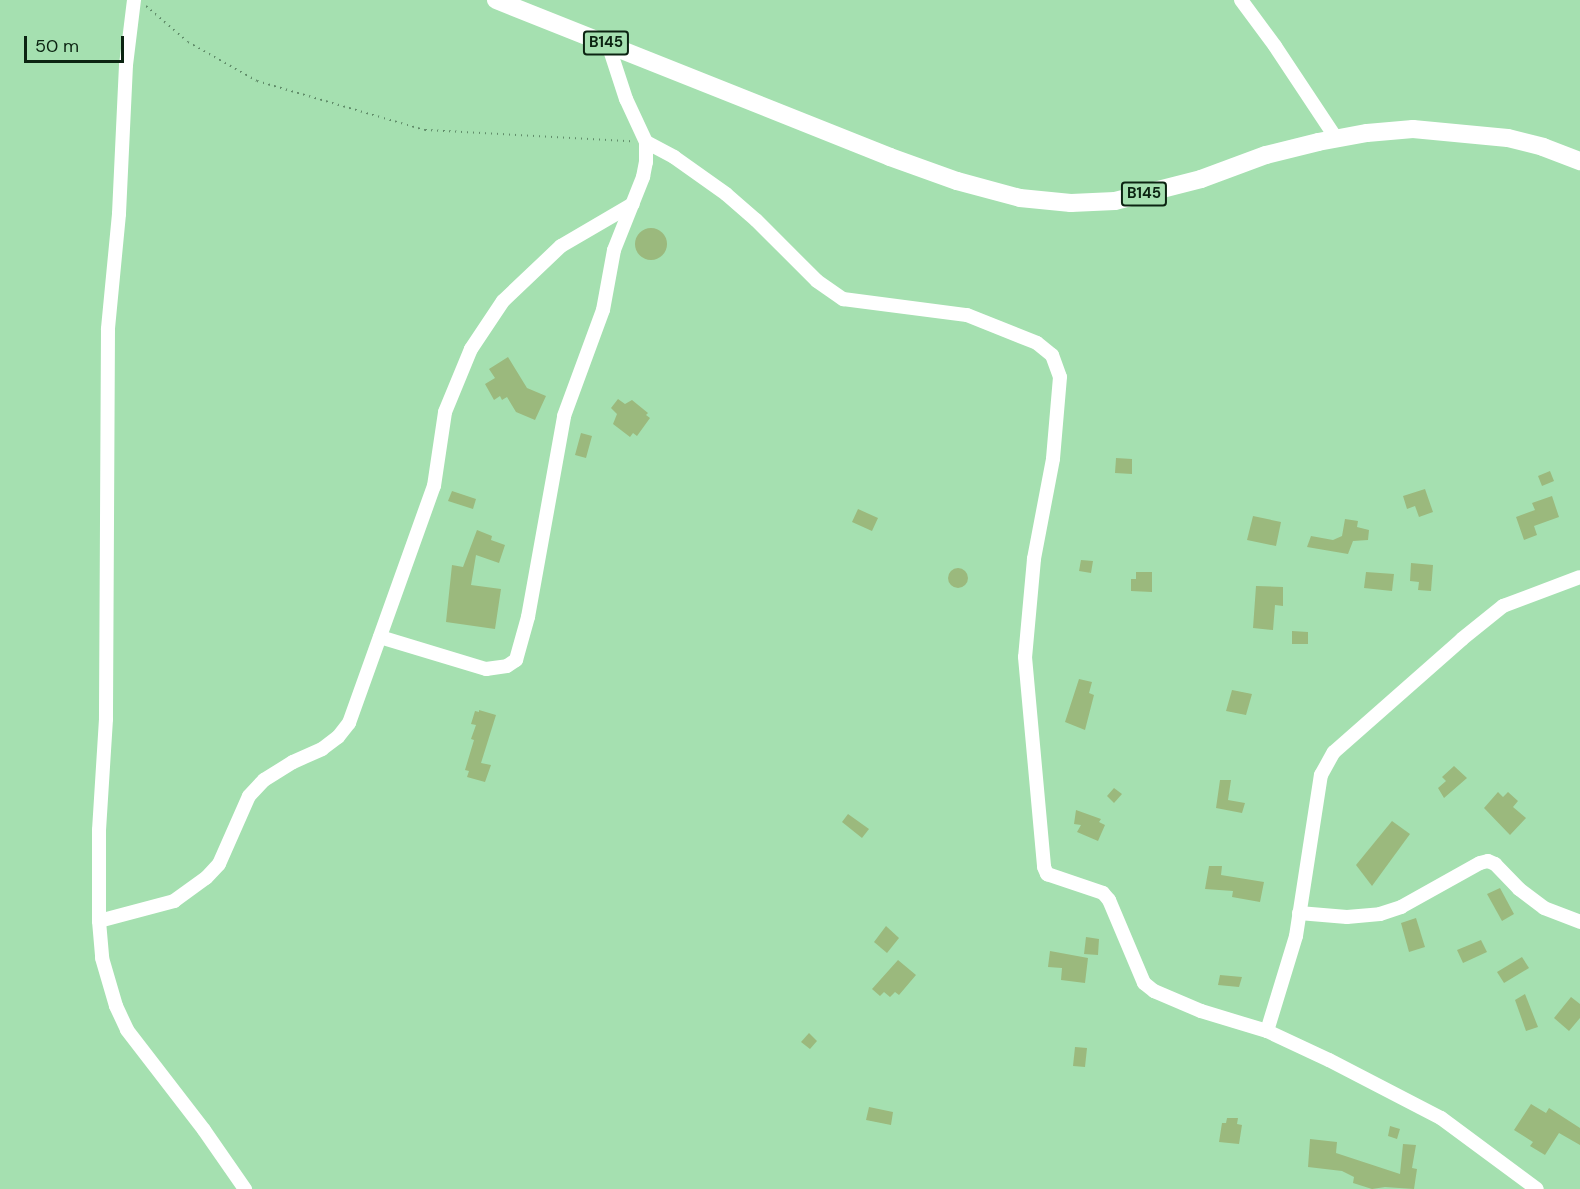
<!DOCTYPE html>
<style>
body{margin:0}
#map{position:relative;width:1580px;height:1189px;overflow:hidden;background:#a5e0b0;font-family:"DM Sans",sans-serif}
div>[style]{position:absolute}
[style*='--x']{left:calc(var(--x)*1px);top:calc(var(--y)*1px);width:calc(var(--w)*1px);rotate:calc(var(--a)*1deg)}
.building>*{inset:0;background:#9bb97d}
.round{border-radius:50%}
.path>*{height:2px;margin-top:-1px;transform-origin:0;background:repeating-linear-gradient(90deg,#618d6a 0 1.5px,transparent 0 6px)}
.minor>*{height:14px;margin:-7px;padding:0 7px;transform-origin:7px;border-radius:7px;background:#fff}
.major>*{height:18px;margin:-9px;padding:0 9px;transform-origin:9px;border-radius:9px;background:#fff}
span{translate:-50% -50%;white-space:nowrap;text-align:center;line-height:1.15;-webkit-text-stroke:4.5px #a5e0b0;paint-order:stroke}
.shield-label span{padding:2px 4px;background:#a5e0b0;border:2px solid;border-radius:4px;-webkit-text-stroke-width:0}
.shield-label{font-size:15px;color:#0c2412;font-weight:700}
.scale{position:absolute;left:24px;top:36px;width:100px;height:27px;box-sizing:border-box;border:3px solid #0c2412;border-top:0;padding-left:8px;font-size:18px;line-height:21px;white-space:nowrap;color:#0c2412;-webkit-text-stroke:4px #a5e0b0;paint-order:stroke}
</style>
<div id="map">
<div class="building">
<i class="round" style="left:635px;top:228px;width:32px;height:32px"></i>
<i style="clip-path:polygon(508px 357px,527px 388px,546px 396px,535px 420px,516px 412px,507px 397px,502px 400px,500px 396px,494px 400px,485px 384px,495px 378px,489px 369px)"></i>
<i style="clip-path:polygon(618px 399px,625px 404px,632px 400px,648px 413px,646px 415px,650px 418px,637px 436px,633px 433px,630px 437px,613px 424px,617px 414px,611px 408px)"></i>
<i style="clip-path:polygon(581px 433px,592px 436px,586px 458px,575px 455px)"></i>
<i style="clip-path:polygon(1116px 458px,1132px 459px,1132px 474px,1115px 473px)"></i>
<i style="clip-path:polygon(1550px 471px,1554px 481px,1542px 486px,1538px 476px)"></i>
<i style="clip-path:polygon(1425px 489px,1433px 512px,1419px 517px,1415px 506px,1407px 509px,1403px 496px)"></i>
<i style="clip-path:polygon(452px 491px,476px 499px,473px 509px,448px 501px)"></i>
<i style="clip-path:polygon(1552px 496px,1559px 517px,1534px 526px,1537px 535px,1524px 540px,1516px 517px,1535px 510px,1532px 503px)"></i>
<i style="clip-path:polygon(858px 509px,878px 518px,872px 531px,852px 522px)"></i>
<i style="clip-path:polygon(1253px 516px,1281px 522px,1276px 546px,1247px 540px)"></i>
<i style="clip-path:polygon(1345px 519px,1358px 521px,1357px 527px,1369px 530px,1368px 540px,1353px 541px,1348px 554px,1307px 547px,1311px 536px,1333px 540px,1342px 536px)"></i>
<i style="clip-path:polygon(477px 530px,492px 536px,491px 540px,505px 545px,499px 563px,476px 555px,471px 585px,501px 589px,495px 629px,446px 622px,452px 565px,463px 567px)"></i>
<i style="clip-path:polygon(1081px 560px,1093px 561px,1091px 573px,1079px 571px)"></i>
<i style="clip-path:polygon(1411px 563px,1433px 565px,1431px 591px,1418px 590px,1419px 582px,1410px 581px)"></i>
<i class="round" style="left:948px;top:568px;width:20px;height:20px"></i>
<i style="clip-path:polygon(1136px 572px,1152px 572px,1152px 592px,1131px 591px,1131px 579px,1136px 579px)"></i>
<i style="clip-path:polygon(1366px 572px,1394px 574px,1392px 591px,1364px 588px)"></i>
<i style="clip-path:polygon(1256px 586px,1283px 587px,1283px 606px,1275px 605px,1273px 630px,1253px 628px)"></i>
<i style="clip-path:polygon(1292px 631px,1308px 632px,1308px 644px,1292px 644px)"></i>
<i style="clip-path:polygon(1079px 679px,1092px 682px,1089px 693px,1094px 695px,1085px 730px,1065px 722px)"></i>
<i style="clip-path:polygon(1232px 690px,1252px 694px,1246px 715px,1226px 711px)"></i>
<i style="clip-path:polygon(479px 710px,496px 715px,481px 763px,491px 765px,485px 782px,467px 777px,469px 771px,465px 770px,474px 740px,471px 739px,476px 725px,471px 724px,475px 711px,479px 712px)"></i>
<i style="clip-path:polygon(1454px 766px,1467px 778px,1444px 798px,1438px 788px,1446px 781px,1442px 777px)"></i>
<i style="clip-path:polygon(1220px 780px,1231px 780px,1228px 800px,1245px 803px,1242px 813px,1216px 808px)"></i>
<i style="clip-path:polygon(1114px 788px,1122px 794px,1114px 803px,1107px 796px)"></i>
<i style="clip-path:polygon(1498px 792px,1503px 797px,1508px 792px,1518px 801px,1513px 807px,1526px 818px,1510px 835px,1484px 808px)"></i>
<i style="clip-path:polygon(1076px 810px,1101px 819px,1099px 822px,1105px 825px,1098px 841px,1077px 832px,1081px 825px,1074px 824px)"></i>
<i style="clip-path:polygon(848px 814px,869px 829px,862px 838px,842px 822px)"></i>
<i style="clip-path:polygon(1392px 821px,1410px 834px,1372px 886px,1356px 865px)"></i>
<i style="clip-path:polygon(1209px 866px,1222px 866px,1221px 875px,1264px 882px,1260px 902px,1232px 897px,1233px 891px,1205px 889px)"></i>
<i style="clip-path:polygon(1500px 888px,1514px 914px,1502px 921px,1487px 894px)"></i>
<i style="clip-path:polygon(1416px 918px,1425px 947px,1409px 952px,1401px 923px)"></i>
<i style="clip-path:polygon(886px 926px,899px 938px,887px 953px,874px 942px)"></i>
<i style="clip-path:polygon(1086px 937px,1099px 939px,1098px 955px,1084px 954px)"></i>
<i style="clip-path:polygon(1481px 940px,1487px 952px,1463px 963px,1457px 950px)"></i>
<i style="clip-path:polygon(1050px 951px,1088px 958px,1085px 983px,1061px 980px,1062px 968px,1048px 967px)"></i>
<i style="clip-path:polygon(1522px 957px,1529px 968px,1504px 983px,1497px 972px)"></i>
<i style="clip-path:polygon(898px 960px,916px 975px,899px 995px,895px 992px,890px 997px,884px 992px,880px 996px,872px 989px)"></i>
<i style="clip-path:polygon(1220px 975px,1242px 977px,1239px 987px,1218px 985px)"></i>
<i style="clip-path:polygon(1525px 994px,1538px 1027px,1526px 1031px,1515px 1000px)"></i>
<i style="clip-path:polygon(1571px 997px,1580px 1004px,1580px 1018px,1569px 1031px,1554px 1018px)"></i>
<i style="clip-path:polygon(809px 1033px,817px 1041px,810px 1049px,801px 1042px)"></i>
<i style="clip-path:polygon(1075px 1047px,1087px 1048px,1085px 1067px,1073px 1066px)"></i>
<i style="clip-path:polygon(1531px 1104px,1546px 1113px,1549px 1108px,1580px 1128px,1580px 1145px,1559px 1133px,1545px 1155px,1530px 1146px,1533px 1142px,1514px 1130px)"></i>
<i style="clip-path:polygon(869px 1107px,893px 1112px,891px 1125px,866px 1120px)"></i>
<i style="clip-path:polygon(1227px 1118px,1238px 1118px,1237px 1124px,1242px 1125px,1239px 1144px,1219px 1142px,1222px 1123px,1226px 1123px)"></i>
<i style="clip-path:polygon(1390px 1126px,1400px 1129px,1397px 1139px,1388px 1136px)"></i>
<i style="clip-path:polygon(1310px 1139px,1337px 1142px,1336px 1153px,1400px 1174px,1403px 1144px,1416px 1145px,1412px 1168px,1417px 1169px,1414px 1189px,1385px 1187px,1372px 1189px,1353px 1183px,1354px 1177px,1342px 1171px,1308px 1167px)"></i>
</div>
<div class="path">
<i style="--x:146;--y:6;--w:55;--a:40.6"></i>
<i style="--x:188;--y:42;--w:79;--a:29.5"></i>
<i style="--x:257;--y:81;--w:175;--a:16.3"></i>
<i style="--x:425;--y:130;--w:206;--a:3.1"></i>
</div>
<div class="minor">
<i style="--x:134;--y:0;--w:65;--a:97"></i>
<i style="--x:126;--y:65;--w:149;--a:92.7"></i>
<i style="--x:119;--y:214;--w:116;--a:95.5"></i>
<i style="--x:108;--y:329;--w:390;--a:90.3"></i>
<i style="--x:106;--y:719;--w:111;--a:93.6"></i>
<i style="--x:99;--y:830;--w:91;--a:90"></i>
<i style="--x:99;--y:921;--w:37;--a:85"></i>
<i style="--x:102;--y:958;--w:50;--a:73.7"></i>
<i style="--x:116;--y:1006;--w:26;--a:65"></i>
<i style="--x:127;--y:1030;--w:126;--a:52.4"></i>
<i style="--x:204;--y:1130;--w:72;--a:55.2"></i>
<i style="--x:1241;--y:0;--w:57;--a:53.5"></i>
<i style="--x:1275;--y:46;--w:110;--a:56.5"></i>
<i style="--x:646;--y:142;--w:32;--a:28"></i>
<i style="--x:674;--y:157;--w:64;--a:35.4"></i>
<i style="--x:726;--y:194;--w:40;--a:41"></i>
<i style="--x:756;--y:220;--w:86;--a:45"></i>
<i style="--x:817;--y:281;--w:32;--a:35"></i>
<i style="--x:843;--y:299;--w:125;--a:7.4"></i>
<i style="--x:967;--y:315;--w:75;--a:21.8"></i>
<i style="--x:1037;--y:343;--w:19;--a:39"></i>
<i style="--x:1052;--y:355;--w:23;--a:70"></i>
<i style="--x:1060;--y:377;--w:82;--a:94.9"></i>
<i style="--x:1053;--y:459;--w:102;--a:100.8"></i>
<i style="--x:1034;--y:559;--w:98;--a:95.2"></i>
<i style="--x:1025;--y:657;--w:211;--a:84.8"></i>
<i style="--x:1044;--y:867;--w:8;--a:67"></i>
<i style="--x:1047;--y:874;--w:59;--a:18.7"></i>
<i style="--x:1103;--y:893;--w:9;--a:49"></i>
<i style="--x:1109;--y:900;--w:90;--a:67.1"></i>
<i style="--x:1144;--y:983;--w:13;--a:39"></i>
<i style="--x:1154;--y:991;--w:51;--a:23.1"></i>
<i style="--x:1201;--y:1011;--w:69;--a:16.9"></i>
<i style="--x:1267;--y:1031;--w:68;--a:25.1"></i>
<i style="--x:1329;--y:1060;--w:126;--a:27.4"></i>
<i style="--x:1441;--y:1118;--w:119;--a:36.5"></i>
<i style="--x:380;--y:637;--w:111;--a:16.8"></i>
<i style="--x:486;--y:669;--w:21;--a:-8"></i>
<i style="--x:507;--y:666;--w:11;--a:-34"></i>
<i style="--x:516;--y:660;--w:45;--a:-74.4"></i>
<i style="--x:528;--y:617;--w:204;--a:-79.8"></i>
<i style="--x:564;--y:416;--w:113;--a:-69.8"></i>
<i style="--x:603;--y:310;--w:61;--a:-79.6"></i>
<i style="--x:614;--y:250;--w:79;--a:-68.3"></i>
<i style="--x:643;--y:177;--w:15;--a:-79"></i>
<i style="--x:646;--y:162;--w:20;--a:-90"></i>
<i style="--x:646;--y:142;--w:47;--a:-114.9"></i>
<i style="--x:626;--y:99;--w:58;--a:-108.1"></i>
<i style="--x:1299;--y:913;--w:48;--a:4.8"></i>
<i style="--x:1347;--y:917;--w:33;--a:-5"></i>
<i style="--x:1380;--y:914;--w:22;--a:-18"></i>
<i style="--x:1401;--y:907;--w:90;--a:-29.1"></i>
<i style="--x:1480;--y:863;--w:8;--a:-14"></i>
<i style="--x:1488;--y:861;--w:8;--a:23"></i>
<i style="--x:1495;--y:864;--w:35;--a:46"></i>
<i style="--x:1519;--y:889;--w:31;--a:37"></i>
<i style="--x:1544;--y:908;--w:39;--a:21"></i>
<i style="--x:99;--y:921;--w:78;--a:-14.9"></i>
<i style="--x:174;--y:901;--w:39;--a:-36"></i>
<i style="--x:206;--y:878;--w:19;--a:-47"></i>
<i style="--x:219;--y:864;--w:74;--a:-66.2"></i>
<i style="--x:249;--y:796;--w:22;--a:-47"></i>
<i style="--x:264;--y:780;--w:34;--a:-32"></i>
<i style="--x:293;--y:762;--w:32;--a:-24"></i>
<i style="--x:322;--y:749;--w:20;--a:-37"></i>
<i style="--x:338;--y:737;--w:18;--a:-52"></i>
<i style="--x:349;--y:723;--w:252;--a:-70.3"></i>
<i style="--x:434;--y:486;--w:75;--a:-81.5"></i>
<i style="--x:445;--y:412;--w:68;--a:-67.6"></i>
<i style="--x:471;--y:349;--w:58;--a:-56.3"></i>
<i style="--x:503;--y:301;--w:80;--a:-43.5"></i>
<i style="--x:561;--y:246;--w:83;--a:-30.3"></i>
<i style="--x:1267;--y:1031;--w:99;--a:-73"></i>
<i style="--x:1296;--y:936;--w:163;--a:-81.2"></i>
<i style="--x:1321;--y:775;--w:26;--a:-61"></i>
<i style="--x:1334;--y:752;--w:171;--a:-41.4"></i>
<i style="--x:1462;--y:639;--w:53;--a:-38.8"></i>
<i style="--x:1503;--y:606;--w:82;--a:-20.6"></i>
</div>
<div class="major">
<i style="--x:496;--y:0;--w:424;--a:21.7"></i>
<i style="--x:890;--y:157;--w:71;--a:19.7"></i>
<i style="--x:957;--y:181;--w:65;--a:15.1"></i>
<i style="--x:1020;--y:198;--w:51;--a:5.6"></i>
<i style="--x:1071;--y:203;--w:44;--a:-2.6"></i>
<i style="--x:1115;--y:201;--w:89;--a:-14.3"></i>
<i style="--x:1201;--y:179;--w:69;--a:-20.3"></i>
<i style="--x:1266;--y:155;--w:54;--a:-14"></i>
<i style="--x:1318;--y:142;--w:50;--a:-10.4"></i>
<i style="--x:1367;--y:133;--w:46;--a:-5"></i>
<i style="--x:1413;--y:129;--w:95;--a:5.4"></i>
<i style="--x:1508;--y:138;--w:36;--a:14"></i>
<i style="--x:1543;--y:147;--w:40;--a:21"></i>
</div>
<div class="shield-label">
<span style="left:606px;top:43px">B145</span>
<span style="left:1144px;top:194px">B145</span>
</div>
<div class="scale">50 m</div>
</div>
